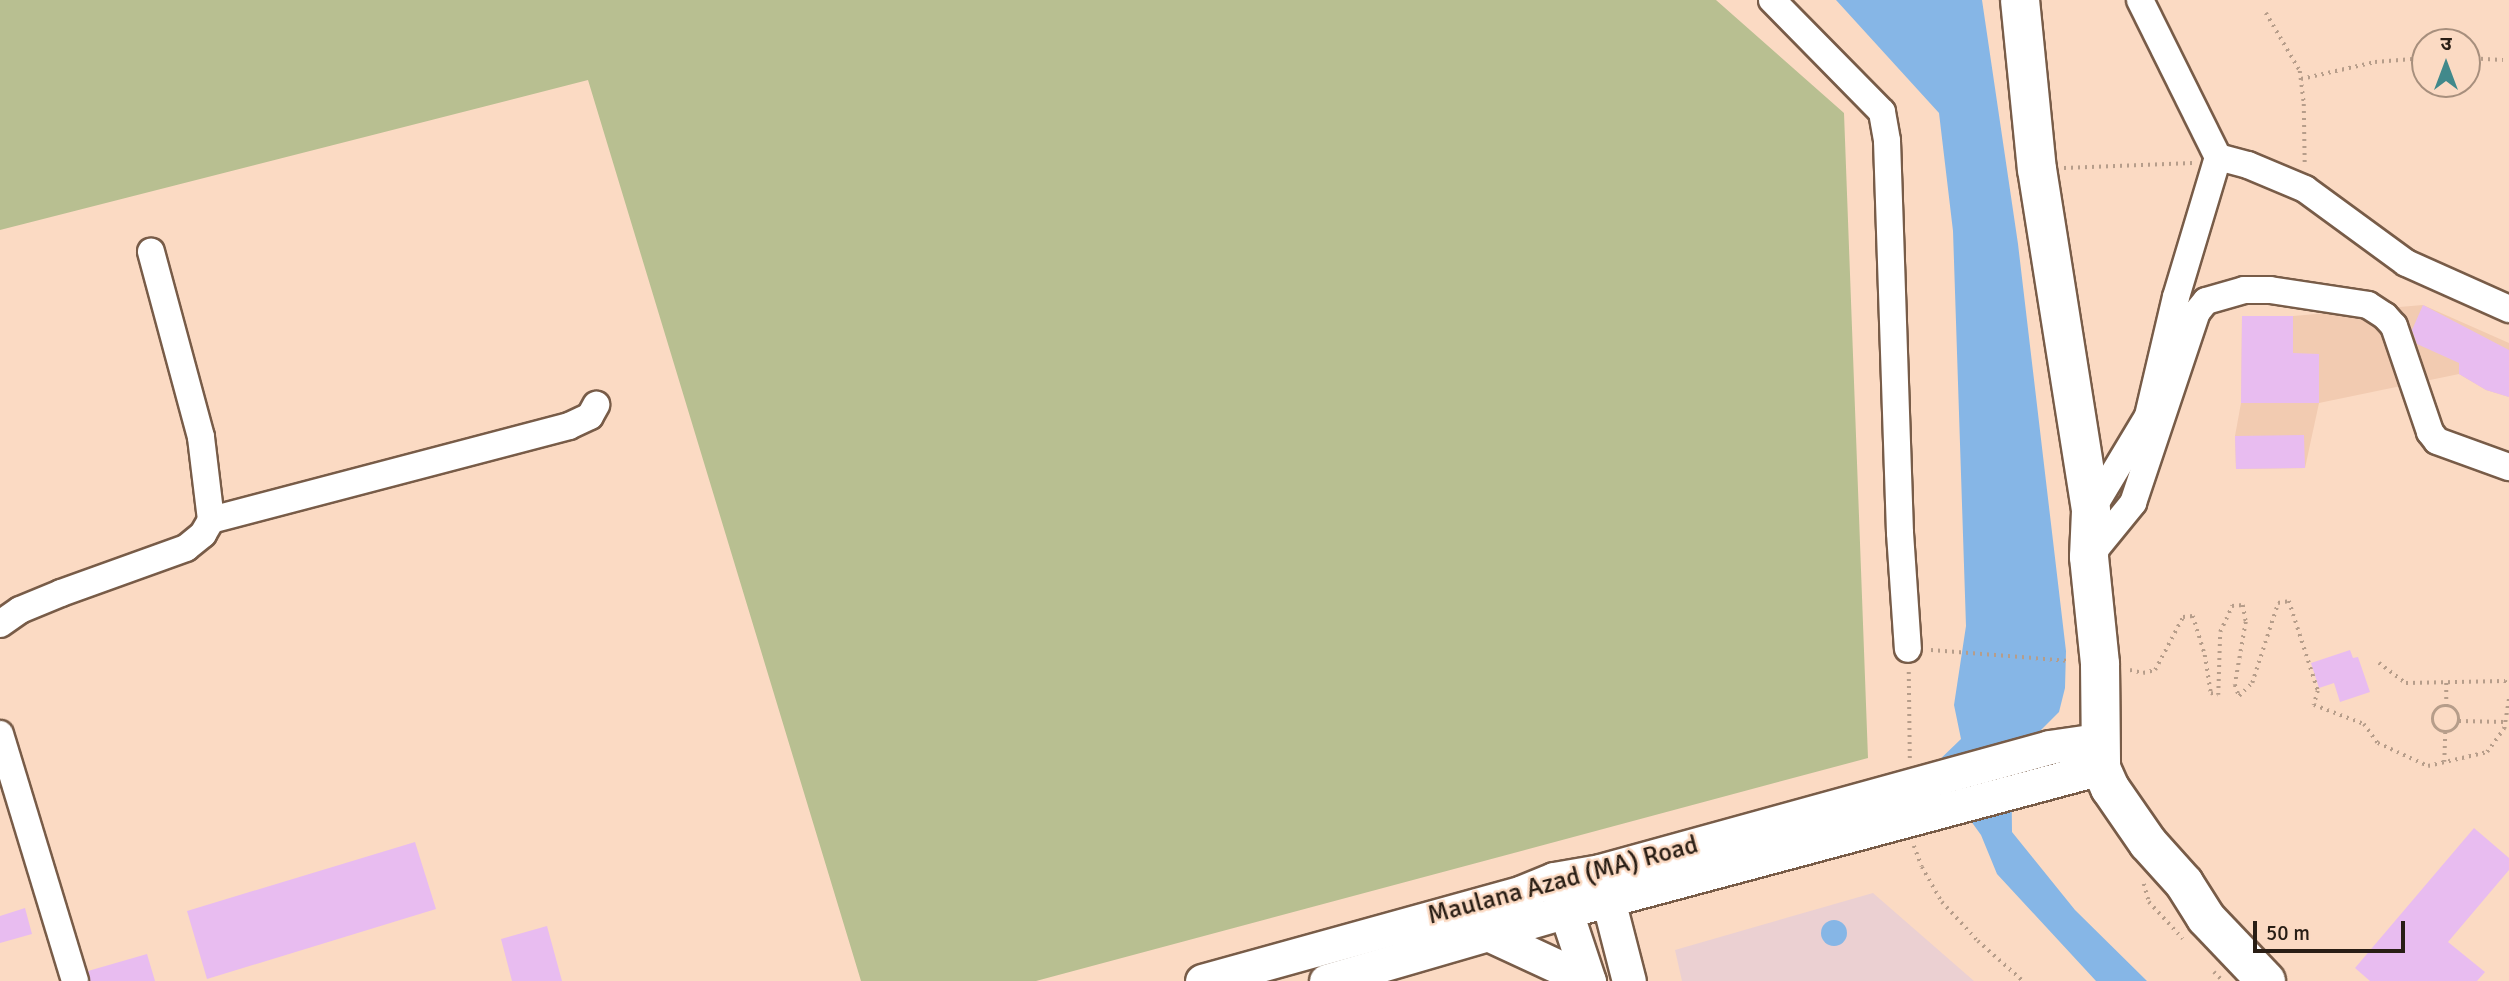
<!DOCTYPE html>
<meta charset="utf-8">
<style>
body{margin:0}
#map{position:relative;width:2509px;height:981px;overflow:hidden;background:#fbdac3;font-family:Signika,"Noto Sans Devanagari",sans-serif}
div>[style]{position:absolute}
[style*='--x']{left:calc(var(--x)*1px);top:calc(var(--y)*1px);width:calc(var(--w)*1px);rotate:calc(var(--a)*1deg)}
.commercial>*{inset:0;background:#ebd0d2}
.built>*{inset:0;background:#f2cbb1}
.green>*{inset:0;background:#b8bf91}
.water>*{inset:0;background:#86b6e6}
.round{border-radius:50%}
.building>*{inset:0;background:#e8bcf0}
.path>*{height:3.5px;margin-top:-1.75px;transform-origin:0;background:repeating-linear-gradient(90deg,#b69d8a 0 2px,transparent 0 7px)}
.path>.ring{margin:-1.75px;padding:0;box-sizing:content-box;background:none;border:3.5px solid #b69d8a;border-radius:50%}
.roads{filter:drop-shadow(2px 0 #785c48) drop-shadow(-2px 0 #785c48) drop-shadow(0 2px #785c48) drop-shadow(0 -2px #785c48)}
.minor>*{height:26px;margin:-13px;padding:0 13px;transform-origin:13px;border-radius:13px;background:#fff}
.major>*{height:33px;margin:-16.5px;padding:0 16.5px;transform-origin:16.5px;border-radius:16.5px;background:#fff}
.highway>*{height:38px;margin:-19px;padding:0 19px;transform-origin:19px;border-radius:19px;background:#fff}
span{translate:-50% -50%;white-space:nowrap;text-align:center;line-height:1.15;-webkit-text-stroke:5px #fbdac3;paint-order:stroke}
.street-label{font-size:26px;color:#291e15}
.north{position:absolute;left:2411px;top:28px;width:70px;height:70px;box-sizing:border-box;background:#fbdac3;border:2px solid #a78f7d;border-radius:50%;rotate:0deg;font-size:19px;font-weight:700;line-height:28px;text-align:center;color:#291e15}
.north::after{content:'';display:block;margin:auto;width:24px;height:32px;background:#41898b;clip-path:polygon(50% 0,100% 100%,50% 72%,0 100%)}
.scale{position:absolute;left:2253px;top:921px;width:152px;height:32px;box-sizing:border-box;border:4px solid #291e15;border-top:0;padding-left:9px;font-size:21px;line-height:24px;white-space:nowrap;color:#291e15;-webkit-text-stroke:5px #fbdac3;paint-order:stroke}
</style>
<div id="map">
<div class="commercial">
<i style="clip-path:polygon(1873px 893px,1974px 981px,1682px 981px,1675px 950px)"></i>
</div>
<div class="built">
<i style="clip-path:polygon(2423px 305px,2509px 343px,2509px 397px,2486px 390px,2459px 374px,2319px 403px,2305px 468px,2236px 469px,2235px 436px,2241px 403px,2242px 316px,2293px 316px)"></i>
</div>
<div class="green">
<i style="clip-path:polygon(0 0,1716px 0,1844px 113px,1868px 758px,1036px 981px,861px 981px,588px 80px,0 230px)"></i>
</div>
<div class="water">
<i style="clip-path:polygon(1836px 0,1982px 0,2018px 244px,2066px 651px,2065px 688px,2059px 712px,2040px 731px,2011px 744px,2012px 832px,2075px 910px,2147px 981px,2096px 981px,1997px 874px,1981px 835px,1932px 767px,1961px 739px,1954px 705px,1966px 626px,1953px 231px,1939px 113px)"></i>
<i class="round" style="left:1821px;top:920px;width:26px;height:26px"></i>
</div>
<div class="building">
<i style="clip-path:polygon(2423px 305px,2509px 350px,2509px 397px,2486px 390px,2459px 374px,2459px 363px,2417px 344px,2412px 330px)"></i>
<i style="clip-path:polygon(2242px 316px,2293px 316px,2293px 353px,2319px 354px,2319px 403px,2241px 403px)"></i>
<i style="clip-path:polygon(2304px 435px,2305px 468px,2236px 469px,2235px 436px)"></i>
<i style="clip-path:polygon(2350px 650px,2353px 658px,2358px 657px,2370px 692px,2340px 702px,2334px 683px,2319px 688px,2311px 663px)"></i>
<i style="clip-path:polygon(2474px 828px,2509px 858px,2509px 870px,2448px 942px,2485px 972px,2477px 981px,2370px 981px,2355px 968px)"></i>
<i style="clip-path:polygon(415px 842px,436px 909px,207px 979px,187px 911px)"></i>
<i style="clip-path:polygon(25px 908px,32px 934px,0 943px,0 916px)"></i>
<i style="clip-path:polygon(547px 926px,562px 981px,512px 981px,501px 939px)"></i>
<i style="clip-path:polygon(147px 954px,155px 981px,90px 981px,88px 971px)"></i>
</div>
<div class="path">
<i style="--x:2266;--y:13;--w:67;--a:59.6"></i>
<i style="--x:2300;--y:71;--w:33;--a:83"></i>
<i style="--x:2304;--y:104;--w:62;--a:89.1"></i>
<i style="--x:2467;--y:58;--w:36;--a:3"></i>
<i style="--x:2301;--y:79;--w:76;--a:-12.9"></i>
<i style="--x:2375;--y:62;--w:50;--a:-4.6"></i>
<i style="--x:2064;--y:168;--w:129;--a:-2.2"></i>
<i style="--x:1931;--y:650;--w:139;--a:4.5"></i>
<i style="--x:2379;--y:663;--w:34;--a:37"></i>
<i style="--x:2406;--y:683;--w:99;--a:-1.2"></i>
<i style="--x:2505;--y:681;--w:7;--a:56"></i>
<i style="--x:2130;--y:670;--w:13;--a:13"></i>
<i style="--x:2143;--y:673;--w:12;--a:-14"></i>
<i style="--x:2155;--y:670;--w:60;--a:-62.2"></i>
<i style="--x:2183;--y:617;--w:10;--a:-6"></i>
<i style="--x:2193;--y:616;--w:41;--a:72.9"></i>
<i style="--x:2205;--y:655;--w:38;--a:81"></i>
<i style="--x:2211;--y:693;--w:7;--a:16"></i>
<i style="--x:2218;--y:695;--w:63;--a:-88.2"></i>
<i style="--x:2220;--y:632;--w:29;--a:-65"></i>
<i style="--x:2232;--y:606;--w:11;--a:-5"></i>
<i style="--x:2243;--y:605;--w:17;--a:80"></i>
<i style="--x:2246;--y:622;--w:64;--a:99.9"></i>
<i style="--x:2235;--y:685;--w:12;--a:70"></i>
<i style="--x:2239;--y:696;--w:18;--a:-45"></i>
<i style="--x:2252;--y:683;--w:84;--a:-72"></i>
<i style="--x:2278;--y:603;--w:11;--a:-10"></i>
<i style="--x:2289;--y:601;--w:95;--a:72.1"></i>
<i style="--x:2318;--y:691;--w:15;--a:106"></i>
<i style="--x:2314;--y:705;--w:53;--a:20.8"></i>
<i style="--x:2364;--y:724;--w:24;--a:54"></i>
<i style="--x:2378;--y:743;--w:55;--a:24.7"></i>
<i style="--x:2428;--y:766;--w:61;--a:-13.3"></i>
<i style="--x:2487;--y:752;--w:29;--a:-54"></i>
<i style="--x:2504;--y:729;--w:31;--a:-81"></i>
<i style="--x:1909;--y:672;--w:87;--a:89.3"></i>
<i class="ring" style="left:2433px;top:706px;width:22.5px;height:22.5px"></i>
<i style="--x:2446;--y:706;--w:25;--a:-90"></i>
<i style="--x:2459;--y:721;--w:46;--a:1.2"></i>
<i style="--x:2444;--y:762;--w:29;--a:-88"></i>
<i style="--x:1914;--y:846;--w:22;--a:69"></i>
<i style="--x:1922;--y:867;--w:40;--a:60.3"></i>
<i style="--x:1942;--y:902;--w:53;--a:47.3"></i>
<i style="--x:1978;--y:941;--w:60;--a:41.6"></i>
<i style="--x:2144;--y:884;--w:19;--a:74"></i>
<i style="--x:2149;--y:902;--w:50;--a:47.4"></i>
<i style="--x:2214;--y:972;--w:13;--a:45"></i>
</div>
<div class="roads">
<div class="minor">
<i style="--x:1772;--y:0;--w:157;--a:45.5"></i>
<i style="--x:1882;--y:112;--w:29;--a:80"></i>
<i style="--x:1887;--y:141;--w:392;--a:88.1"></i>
<i style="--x:1900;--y:533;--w:116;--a:86.1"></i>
<i style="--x:2140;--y:0;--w:175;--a:63.6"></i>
<i style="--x:2091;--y:511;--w:111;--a:-59"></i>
<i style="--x:2148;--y:416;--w:122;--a:-76.8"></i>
<i style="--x:2176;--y:297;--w:146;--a:-73.3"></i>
<i style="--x:2218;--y:157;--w:31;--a:15"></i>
<i style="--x:2248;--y:165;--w:62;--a:22.8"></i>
<i style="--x:2305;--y:189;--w:125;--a:36.2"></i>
<i style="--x:2406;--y:263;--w:113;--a:24.1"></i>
<i style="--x:211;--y:520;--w:370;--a:-14.7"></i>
<i style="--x:569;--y:426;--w:23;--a:-25"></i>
<i style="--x:590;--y:416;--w:13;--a:-61"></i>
<i style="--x:2089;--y:557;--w:70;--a:-50.8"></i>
<i style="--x:2133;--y:503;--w:201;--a:-71.5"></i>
<i style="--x:2197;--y:312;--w:14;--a:-51"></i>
<i style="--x:2206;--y:301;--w:40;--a:-16"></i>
<i style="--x:2244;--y:290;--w:26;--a:0"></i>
<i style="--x:2270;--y:290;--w:99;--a:8.7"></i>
<i style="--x:2368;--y:305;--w:20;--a:33"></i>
<i style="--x:2385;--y:316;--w:13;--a:48"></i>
<i style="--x:2394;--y:326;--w:112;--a:71.2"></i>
<i style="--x:2430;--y:432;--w:11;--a:52"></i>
<i style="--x:2437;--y:441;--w:77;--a:19.9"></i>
<i style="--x:0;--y:624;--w:24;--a:-35"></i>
<i style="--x:20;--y:610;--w:44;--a:-22.5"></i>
<i style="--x:61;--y:593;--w:133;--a:-19.8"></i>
<i style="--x:186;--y:548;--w:22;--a:-39"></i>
<i style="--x:203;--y:534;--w:16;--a:-60"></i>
<i style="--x:211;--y:520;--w:84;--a:-96.9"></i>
<i style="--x:201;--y:437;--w:192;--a:-105.1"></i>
<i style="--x:0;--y:734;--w:258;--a:73.1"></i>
</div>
<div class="major">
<i style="--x:1603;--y:880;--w:104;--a:75.6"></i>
<i style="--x:1559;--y:891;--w:95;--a:71.6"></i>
<i style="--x:1490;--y:935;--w:109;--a:24.9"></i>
<i style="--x:1202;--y:981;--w:332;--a:-15.5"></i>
<i style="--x:1522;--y:892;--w:35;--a:-22"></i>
<i style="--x:1554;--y:879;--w:47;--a:-9.9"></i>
<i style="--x:1600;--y:871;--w:466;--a:-15.4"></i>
<i style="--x:2049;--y:747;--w:50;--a:-8"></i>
<i style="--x:1326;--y:981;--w:251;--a:-16.2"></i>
<i style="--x:1567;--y:911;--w:553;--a:-14.99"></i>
</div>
<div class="highway">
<i style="--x:2020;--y:0;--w:170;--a:84.3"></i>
<i style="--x:2037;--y:169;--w:346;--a:81"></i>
<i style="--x:2091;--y:511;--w:46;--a:92.5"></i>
<i style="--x:2089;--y:557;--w:108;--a:84.1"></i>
<i style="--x:2100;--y:664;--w:104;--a:89.4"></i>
<i style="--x:2101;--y:768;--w:22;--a:66"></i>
<i style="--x:2110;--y:788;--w:67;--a:55.4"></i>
<i style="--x:2148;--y:843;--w:54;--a:48"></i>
<i style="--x:2184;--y:883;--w:41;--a:57.8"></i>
<i style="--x:2206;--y:918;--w:87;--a:46.4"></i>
</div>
</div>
<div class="street-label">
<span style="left:1563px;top:881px;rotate:-15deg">Maulana Azad (MA) Road</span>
</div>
<div class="north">उ</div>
<div class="scale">50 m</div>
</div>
